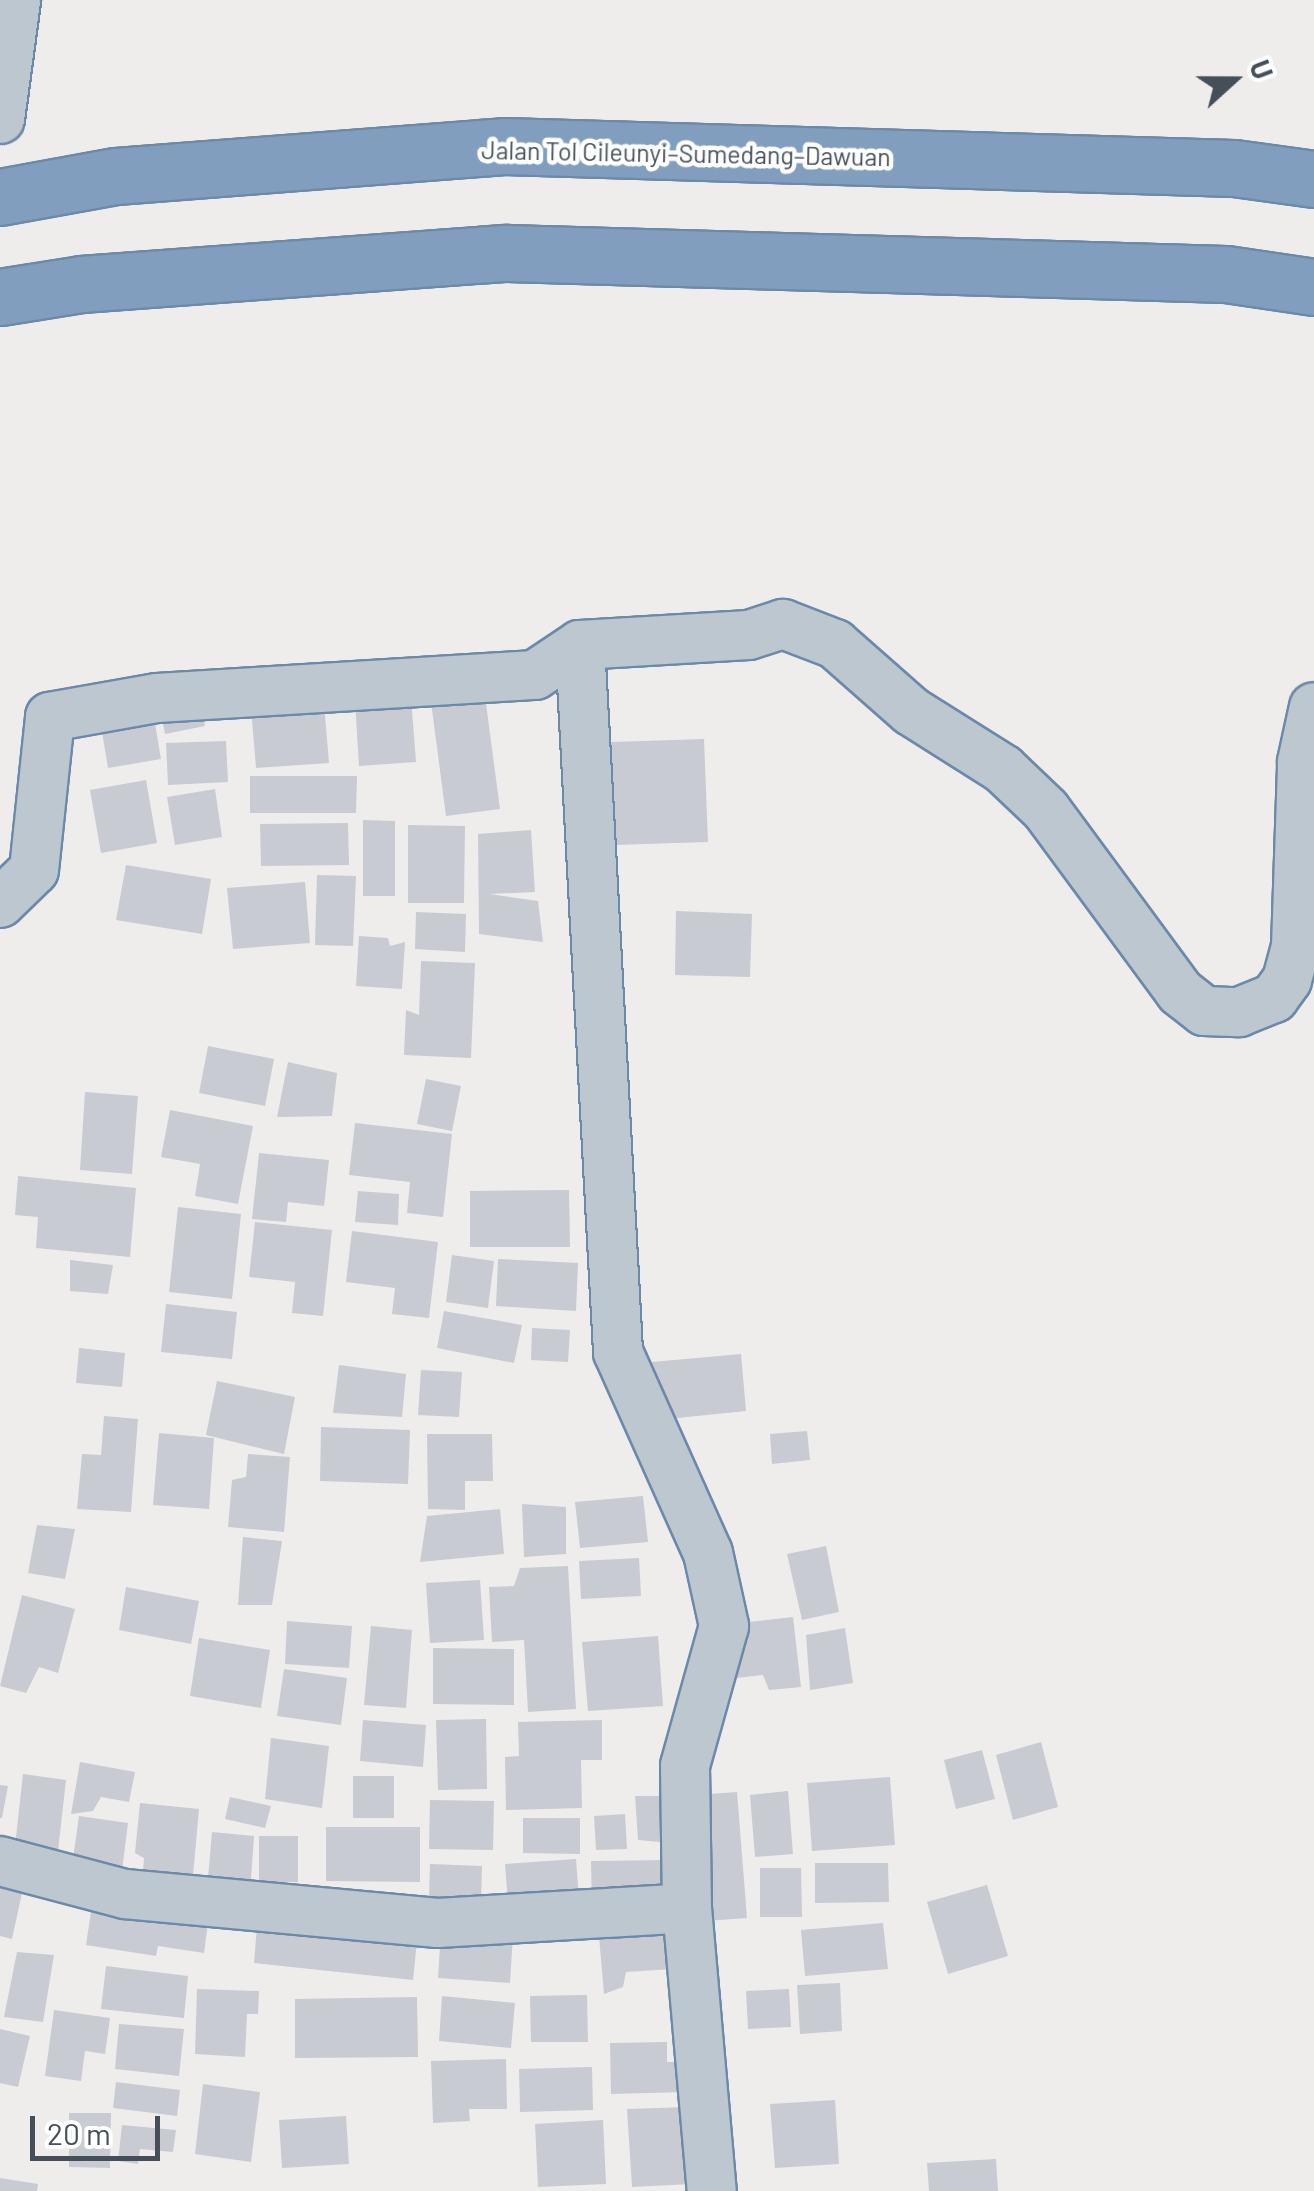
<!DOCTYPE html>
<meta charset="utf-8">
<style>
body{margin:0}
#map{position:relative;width:1314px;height:2191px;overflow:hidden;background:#efecec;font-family:Barlow,sans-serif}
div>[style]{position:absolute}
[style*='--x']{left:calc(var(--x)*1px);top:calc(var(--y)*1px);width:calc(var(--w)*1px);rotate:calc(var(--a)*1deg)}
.building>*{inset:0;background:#c9cbd2}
.roads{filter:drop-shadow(2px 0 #6d89aa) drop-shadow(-2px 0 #6d89aa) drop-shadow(0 2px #6d89aa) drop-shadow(0 -2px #6d89aa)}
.street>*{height:48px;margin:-24px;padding:0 24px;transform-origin:24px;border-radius:24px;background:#bcc7d0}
.highway>*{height:55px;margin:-27.5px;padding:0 27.5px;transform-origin:27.5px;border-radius:27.5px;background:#819ebe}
span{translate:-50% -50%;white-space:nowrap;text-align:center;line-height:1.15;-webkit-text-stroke:9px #fff;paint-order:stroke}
.street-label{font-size:25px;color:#444f5a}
.north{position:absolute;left:1184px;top:30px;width:100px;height:100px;-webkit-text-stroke:8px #fff;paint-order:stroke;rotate:69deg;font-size:28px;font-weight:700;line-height:40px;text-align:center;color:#444f5a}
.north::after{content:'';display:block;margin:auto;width:35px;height:45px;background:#444f5a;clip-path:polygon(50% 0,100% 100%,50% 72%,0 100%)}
.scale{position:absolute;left:30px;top:2116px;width:130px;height:45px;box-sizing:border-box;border:5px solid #444f5a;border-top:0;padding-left:12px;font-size:30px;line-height:35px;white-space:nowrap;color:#444f5a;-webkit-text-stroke:8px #fff;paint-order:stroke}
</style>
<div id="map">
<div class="building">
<i style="clip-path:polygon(199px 695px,205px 726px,165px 734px,159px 704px)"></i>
<i style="clip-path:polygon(485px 696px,500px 809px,446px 816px,431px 702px)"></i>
<i style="clip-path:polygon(411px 697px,416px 762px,359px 766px,355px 701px)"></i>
<i style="clip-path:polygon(151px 699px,161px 759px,108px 768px,98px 708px)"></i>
<i style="clip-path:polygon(324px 703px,329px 763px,256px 768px,251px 708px)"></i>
<i style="clip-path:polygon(704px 739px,708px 842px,584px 846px,580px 743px)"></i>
<i style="clip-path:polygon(226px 741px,228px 782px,168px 785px,166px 743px)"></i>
<i style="clip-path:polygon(250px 776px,357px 776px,356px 813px,250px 813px)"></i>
<i style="clip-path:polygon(146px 780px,157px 843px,101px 853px,90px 790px)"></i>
<i style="clip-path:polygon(215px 789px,222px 837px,175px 845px,167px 797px)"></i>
<i style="clip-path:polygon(363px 820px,395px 821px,395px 896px,363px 896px)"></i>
<i style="clip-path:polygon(348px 823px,349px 865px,261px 866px,260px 824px)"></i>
<i style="clip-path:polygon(408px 825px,465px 826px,464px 903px,408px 903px)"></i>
<i style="clip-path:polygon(531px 830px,535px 892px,490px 894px,538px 901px,543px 942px,479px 934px,478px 834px)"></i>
<i style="clip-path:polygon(126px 865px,211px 879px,202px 934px,116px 920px)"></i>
<i style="clip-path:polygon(317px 875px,356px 876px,353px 946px,315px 945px)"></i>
<i style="clip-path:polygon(305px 882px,310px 943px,233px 949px,227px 888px)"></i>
<i style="clip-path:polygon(676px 911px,752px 914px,750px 977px,675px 975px)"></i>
<i style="clip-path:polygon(416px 912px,466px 914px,465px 952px,415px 949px)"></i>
<i style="clip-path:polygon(359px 936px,388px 938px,390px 946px,405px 942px,402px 989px,356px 986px)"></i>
<i style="clip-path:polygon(421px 961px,475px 963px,471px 1058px,404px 1055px,406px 1010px,419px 1015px)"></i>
<i style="clip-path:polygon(208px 1046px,274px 1059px,265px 1106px,199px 1093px)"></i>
<i style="clip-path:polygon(288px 1062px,337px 1073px,332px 1116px,277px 1117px)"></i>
<i style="clip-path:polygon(426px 1079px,461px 1086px,452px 1131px,417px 1124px)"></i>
<i style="clip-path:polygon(85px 1092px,138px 1096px,132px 1174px,80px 1170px)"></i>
<i style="clip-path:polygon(170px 1110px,253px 1126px,238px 1204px,195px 1196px,200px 1164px,161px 1157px)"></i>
<i style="clip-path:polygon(355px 1123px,452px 1134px,443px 1217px,407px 1213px,410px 1182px,349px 1175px)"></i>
<i style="clip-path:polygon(259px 1153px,329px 1160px,324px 1206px,288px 1202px,286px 1222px,252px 1219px)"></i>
<i style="clip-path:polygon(18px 1176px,136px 1188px,130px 1257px,36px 1248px,38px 1217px,15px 1215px)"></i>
<i style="clip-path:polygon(569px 1190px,570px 1247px,470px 1247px,470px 1191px)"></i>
<i style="clip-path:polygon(358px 1191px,399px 1194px,398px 1225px,355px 1222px)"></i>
<i style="clip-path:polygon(178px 1207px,241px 1214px,232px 1299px,169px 1292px)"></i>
<i style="clip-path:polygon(255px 1222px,332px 1230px,323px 1316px,292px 1313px,295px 1282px,249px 1277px)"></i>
<i style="clip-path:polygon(352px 1231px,438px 1242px,429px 1318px,392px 1314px,395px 1288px,346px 1282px)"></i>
<i style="clip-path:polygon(452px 1255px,494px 1261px,488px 1308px,446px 1302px)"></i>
<i style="clip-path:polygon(498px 1259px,578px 1263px,576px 1311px,496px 1306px)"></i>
<i style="clip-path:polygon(70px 1260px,113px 1265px,108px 1294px,70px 1291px)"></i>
<i style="clip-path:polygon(166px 1304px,237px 1312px,232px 1359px,161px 1352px)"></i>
<i style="clip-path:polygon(444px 1311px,522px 1325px,514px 1363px,437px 1348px)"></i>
<i style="clip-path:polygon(532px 1328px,570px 1330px,568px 1362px,531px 1360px)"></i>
<i style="clip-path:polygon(79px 1348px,125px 1353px,122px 1387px,76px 1383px)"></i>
<i style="clip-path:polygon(741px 1354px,746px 1411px,658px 1420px,652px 1362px)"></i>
<i style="clip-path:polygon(339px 1365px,406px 1374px,402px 1417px,333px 1413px)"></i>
<i style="clip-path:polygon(421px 1370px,462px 1372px,459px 1417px,418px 1415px)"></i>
<i style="clip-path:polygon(217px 1381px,295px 1397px,284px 1454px,206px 1435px)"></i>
<i style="clip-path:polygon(104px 1416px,138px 1419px,131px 1512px,77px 1509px,82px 1454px,101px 1455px)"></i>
<i style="clip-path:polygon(321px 1427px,410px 1430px,408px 1484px,320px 1481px)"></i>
<i style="clip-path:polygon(807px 1431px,810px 1460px,772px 1464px,770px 1434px)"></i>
<i style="clip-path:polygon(159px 1433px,214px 1438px,209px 1509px,153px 1505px)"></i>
<i style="clip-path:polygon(427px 1434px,492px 1434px,493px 1481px,465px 1481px,465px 1510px,428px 1509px)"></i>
<i style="clip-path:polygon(248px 1454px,290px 1457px,284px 1532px,228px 1527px,232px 1480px,246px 1477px)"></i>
<i style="clip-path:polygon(643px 1496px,648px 1542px,580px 1548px,575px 1502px)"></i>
<i style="clip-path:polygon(522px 1504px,566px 1507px,566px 1554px,524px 1557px)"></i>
<i style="clip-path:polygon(500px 1509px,504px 1554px,420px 1562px,427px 1516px)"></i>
<i style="clip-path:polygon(37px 1525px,75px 1529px,65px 1579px,28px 1573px)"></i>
<i style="clip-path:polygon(243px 1537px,282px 1541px,272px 1605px,238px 1605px)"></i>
<i style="clip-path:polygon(826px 1546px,839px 1612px,802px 1620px,787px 1554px)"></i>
<i style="clip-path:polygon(639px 1558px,641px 1596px,581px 1599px,579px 1561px)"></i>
<i style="clip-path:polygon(568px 1566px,576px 1709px,528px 1712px,524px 1640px,492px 1642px,489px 1587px,514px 1586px,520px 1568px)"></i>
<i style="clip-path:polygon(480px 1580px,484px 1640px,430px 1643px,426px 1583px)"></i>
<i style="clip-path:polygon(126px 1587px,199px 1601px,191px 1644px,119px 1630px)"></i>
<i style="clip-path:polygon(22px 1595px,75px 1609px,58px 1673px,39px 1667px,26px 1693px,0 1686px)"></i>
<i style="clip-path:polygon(793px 1617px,801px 1687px,769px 1690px,763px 1675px,736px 1678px,730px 1624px)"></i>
<i style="clip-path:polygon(287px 1621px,352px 1626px,349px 1668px,285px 1664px)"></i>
<i style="clip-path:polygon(371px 1626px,412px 1630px,406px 1708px,364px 1705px)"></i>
<i style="clip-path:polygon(845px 1628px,853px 1683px,810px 1690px,806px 1635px)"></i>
<i style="clip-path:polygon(658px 1636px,663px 1706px,588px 1711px,582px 1642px)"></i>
<i style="clip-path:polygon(199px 1638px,270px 1650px,261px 1708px,190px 1696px)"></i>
<i style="clip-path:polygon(433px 1648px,514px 1649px,514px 1705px,433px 1704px)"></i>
<i style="clip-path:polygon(284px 1669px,347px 1678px,341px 1725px,277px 1716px)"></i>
<i style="clip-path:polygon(486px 1719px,487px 1789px,438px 1790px,436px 1720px)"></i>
<i style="clip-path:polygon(363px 1720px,426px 1725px,423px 1767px,360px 1761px)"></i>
<i style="clip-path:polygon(602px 1720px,602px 1760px,581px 1760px,582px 1808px,506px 1810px,505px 1757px,519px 1756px,518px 1722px)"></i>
<i style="clip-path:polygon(271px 1738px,329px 1746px,322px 1808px,265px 1799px)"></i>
<i style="clip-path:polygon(1041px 1742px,1058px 1807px,1013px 1820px,996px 1755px)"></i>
<i style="clip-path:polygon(982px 1750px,995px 1799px,956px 1809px,944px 1760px)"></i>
<i style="clip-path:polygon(80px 1762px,135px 1772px,129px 1802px,101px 1797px,93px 1811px,71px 1814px)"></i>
<i style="clip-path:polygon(23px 1774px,66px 1780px,57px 1860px,14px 1855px)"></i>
<i style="clip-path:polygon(353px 1776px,394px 1776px,394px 1818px,353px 1818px)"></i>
<i style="clip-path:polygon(890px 1777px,895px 1845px,812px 1851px,807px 1783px)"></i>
<i style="clip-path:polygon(0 1785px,8px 1786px,2px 1818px,0 1818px)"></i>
<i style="clip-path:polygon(788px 1791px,793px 1854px,755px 1857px,750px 1795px)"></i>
<i style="clip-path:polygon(737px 1792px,747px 1918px,706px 1921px,696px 1795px)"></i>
<i style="clip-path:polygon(635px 1796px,668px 1796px,670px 1843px,638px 1840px)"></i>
<i style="clip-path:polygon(230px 1797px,271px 1806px,265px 1828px,225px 1819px)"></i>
<i style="clip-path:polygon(430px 1800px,494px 1801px,493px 1850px,429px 1849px)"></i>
<i style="clip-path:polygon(140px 1803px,199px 1809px,192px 1887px,142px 1883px,144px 1858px,135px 1853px)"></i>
<i style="clip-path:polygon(625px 1814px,627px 1849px,596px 1850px,594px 1816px)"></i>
<i style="clip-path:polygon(79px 1816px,128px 1823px,121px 1879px,71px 1873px)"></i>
<i style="clip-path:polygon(523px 1818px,580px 1818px,580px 1854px,523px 1853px)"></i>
<i style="clip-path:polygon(326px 1827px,420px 1827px,420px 1882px,326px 1881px)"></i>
<i style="clip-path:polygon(212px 1832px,254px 1836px,250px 1893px,207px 1889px)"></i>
<i style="clip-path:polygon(259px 1836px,298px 1836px,298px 1882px,259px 1882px)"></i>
<i style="clip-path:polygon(576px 1859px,580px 1912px,509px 1916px,505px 1864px)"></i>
<i style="clip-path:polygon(667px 1860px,668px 1907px,592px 1908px,591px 1861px)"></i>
<i style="clip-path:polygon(815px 1863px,888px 1863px,889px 1902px,815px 1903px)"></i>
<i style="clip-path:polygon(430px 1864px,482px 1866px,481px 1902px,429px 1899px)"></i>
<i style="clip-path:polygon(760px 1868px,801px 1868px,802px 1917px,760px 1917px)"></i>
<i style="clip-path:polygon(0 1874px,25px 1879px,12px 1939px,0 1936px)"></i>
<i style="clip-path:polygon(987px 1885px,1008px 1956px,948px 1974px,927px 1902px)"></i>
<i style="clip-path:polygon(92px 1905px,208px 1923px,204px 1953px,158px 1946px,156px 1956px,86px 1945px)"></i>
<i style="clip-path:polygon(258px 1914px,418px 1931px,413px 1980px,254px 1963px)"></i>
<i style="clip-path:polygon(668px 1919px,673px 1969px,626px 1972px,623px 1987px,604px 1994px,598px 1925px)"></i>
<i style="clip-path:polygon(883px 1923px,888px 1969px,805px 1976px,801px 1930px)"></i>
<i style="clip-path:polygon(441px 1930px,513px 1935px,510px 1983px,438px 1978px)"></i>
<i style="clip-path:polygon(17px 1952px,54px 1955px,43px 2022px,4px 2017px)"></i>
<i style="clip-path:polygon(106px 1966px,188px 1976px,184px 2018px,101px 2009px)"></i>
<i style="clip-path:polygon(840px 1983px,842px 2031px,800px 2034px,797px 1985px)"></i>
<i style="clip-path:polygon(197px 1989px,259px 1991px,258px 2014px,247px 2014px,245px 2057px,195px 2054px)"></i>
<i style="clip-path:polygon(789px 1989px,791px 2027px,748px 2029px,746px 1991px)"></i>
<i style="clip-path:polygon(587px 1995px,588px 2042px,531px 2042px,530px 1996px)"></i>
<i style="clip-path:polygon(442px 1996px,515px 2003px,511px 2048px,439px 2041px)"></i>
<i style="clip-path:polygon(417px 1997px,418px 2057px,295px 2058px,295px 1999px)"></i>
<i style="clip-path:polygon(54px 2010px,110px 2018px,105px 2054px,85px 2051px,81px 2081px,45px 2076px)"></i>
<i style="clip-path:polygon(119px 2024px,184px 2029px,179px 2076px,115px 2069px)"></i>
<i style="clip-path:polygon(0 2029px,30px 2036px,18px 2087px,0 2083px)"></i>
<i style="clip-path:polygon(667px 2042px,667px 2062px,685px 2062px,686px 2092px,611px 2094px,610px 2043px)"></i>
<i style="clip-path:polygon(506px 2059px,507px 2109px,469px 2109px,470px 2121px,433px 2123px,431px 2061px)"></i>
<i style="clip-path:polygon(592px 2067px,593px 2110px,520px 2112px,519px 2069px)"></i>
<i style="clip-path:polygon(116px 2082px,180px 2090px,177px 2116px,113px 2108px)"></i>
<i style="clip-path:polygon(203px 2084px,260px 2092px,251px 2162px,195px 2154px)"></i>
<i style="clip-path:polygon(835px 2100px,839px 2164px,775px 2168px,770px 2104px)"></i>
<i style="clip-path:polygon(688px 2107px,692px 2184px,632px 2187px,627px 2109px)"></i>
<i style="clip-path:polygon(69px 2113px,111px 2113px,110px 2168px,69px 2167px)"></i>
<i style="clip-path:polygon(346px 2116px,349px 2164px,282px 2168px,279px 2120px)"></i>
<i style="clip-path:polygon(603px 2120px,606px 2184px,538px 2187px,535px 2124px)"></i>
<i style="clip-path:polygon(122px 2125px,176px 2130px,173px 2152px,140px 2149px,138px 2164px,118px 2161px)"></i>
<i style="clip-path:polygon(996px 2159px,998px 2191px,929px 2191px,927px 2163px)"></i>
<i style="clip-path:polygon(0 2178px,38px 2184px,37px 2191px,0 2191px)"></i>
</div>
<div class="roads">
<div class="street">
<i style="--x:0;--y:119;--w:120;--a:-82.3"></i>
<i style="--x:580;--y:645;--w:708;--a:86.92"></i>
<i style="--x:618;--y:1352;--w:220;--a:65.9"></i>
<i style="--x:708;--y:1553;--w:75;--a:77.6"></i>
<i style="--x:724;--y:1626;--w:145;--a:105.6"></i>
<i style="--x:685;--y:1766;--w:142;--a:89.2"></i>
<i style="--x:687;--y:1908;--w:284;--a:85"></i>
<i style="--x:0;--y:903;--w:47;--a:-44.1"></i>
<i style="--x:34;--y:870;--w:154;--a:-84"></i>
<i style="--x:50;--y:717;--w:109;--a:-10.1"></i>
<i style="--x:157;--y:698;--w:379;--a:-3.5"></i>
<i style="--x:535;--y:675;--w:54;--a:-33.7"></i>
<i style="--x:580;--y:645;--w:169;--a:-3.4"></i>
<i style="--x:749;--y:635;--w:36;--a:-18"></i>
<i style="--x:783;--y:624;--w:56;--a:21"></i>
<i style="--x:835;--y:644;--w:101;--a:41.4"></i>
<i style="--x:911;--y:711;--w:109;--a:32.2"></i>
<i style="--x:1003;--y:769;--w:59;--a:43.6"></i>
<i style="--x:1046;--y:810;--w:226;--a:53.6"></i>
<i style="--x:1180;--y:992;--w:31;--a:38"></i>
<i style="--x:1204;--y:1011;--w:35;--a:2"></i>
<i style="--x:1239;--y:1012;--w:38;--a:-22"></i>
<i style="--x:1274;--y:998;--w:22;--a:-54"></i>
<i style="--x:1287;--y:980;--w:34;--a:-75"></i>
<i style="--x:1296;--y:947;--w:185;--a:-88.1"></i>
<i style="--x:1302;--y:762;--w:56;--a:-77.7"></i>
<i style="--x:0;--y:1861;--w:129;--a:14.8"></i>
<i style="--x:125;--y:1894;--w:314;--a:5.3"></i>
<i style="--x:438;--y:1923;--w:249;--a:-3.4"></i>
</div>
<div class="highway">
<i style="--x:0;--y:197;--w:118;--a:-10.3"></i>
<i style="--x:116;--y:176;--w:389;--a:-4.4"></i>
<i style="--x:504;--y:146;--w:730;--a:1.73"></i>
<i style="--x:1234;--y:168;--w:81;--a:7.8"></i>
<i style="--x:0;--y:297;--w:82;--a:-9.1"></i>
<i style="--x:81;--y:284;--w:427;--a:-4.2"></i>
<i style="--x:507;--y:253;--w:719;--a:1.67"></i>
<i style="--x:1226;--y:274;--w:89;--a:8.4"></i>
</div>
</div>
<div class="street-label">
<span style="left:686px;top:153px;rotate:1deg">Jalan Tol Cileunyi–Sumedang–Dawuan</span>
</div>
<div class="north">U</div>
<div class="scale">20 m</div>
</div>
